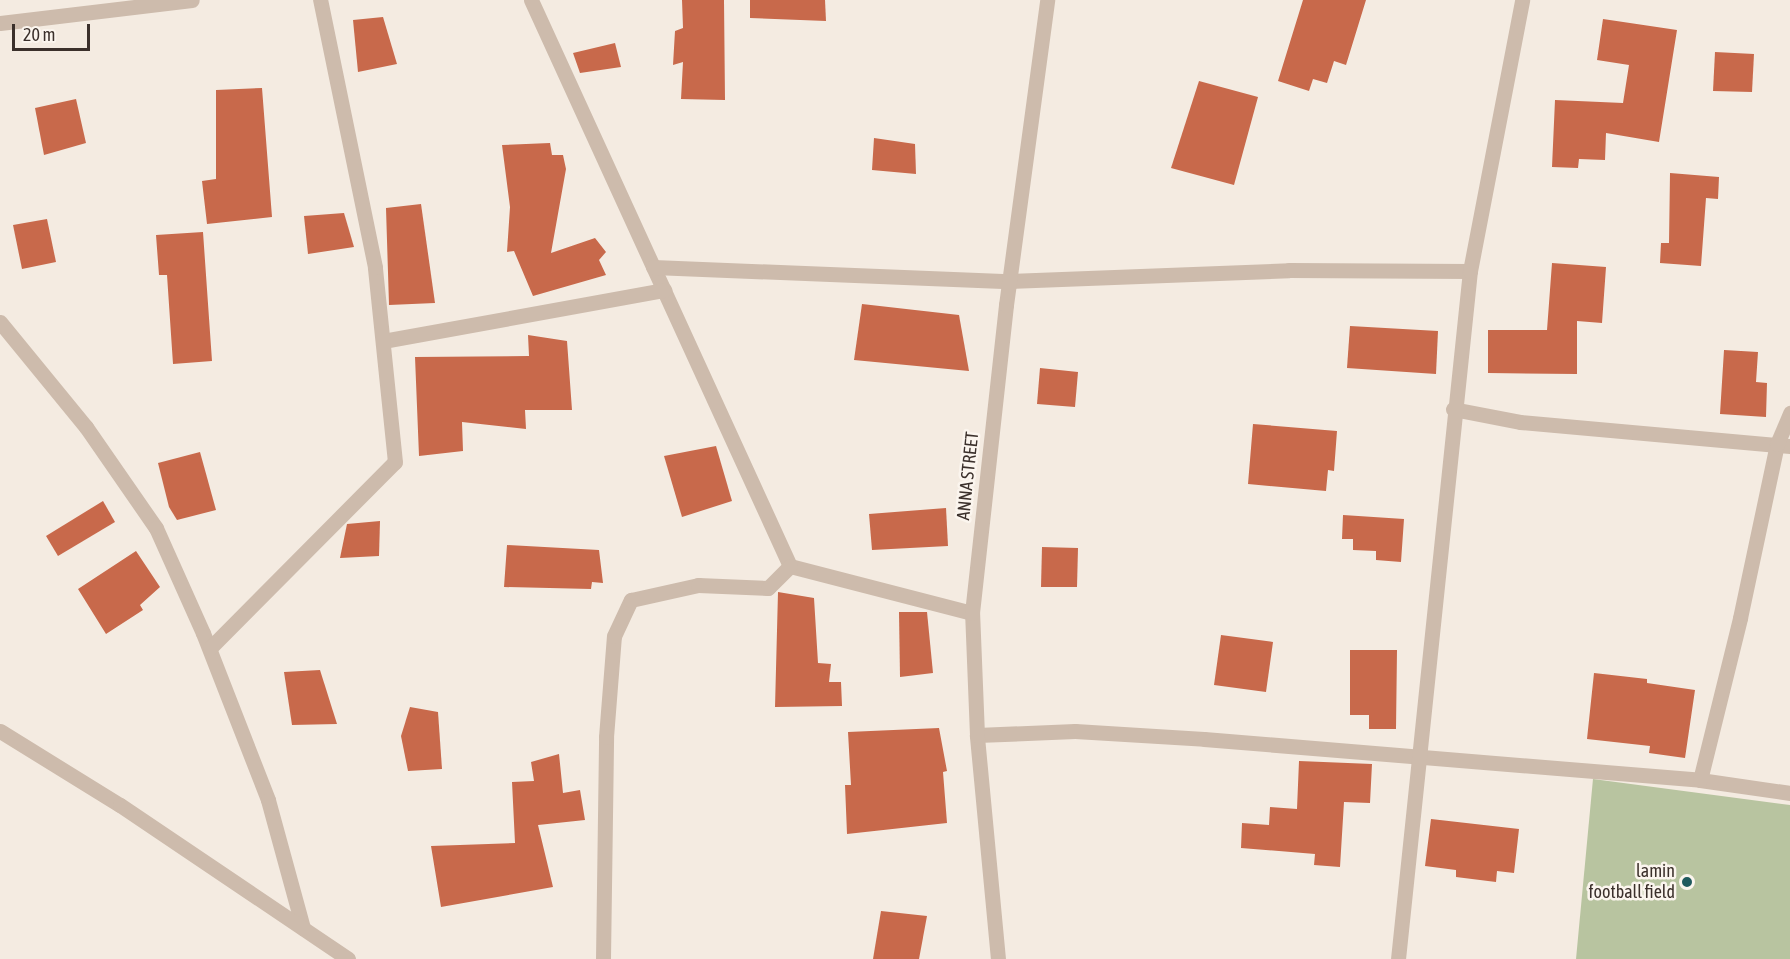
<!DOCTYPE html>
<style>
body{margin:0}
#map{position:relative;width:1790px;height:959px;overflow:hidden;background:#f4ebe1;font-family:"Asap Condensed",sans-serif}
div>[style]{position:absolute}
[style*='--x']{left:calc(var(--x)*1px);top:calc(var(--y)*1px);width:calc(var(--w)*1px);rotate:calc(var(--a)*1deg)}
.green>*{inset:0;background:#b8c4a0}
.building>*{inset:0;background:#c8694b}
.minor>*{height:15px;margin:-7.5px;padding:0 7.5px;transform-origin:7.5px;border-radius:7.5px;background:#cdbbac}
.dots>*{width:16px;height:16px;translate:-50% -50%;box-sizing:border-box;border:3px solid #fbf5ee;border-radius:50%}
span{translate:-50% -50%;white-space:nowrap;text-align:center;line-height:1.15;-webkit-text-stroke:5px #fbf5ee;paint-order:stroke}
.street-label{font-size:18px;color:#3b302b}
.poi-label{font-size:18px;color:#3b302b}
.right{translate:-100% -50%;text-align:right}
.scale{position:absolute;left:12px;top:24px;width:78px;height:27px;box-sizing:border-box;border:3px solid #3b302b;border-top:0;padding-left:8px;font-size:18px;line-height:21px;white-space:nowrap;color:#3b302b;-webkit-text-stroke:4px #fbf5ee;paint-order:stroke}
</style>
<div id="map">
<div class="green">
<i style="clip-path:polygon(1593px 779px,1790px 805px,1790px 959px,1576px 959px)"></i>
</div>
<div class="building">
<i style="clip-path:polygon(682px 0,724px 0,725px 100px,681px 99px,683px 62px,673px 65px,675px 31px,683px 28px)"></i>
<i style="clip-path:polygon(750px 0,825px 0,826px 21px,750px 18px)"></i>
<i style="clip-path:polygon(1303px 0,1366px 0,1346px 65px,1334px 61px,1327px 83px,1313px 79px,1309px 91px,1278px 81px)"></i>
<i style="clip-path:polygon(383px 17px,397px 64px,358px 72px,353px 20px)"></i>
<i style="clip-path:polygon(1603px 19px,1677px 30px,1659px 142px,1606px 133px,1605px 160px,1579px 159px,1578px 168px,1552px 167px,1555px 100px,1623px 103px,1629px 65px,1597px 60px)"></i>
<i style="clip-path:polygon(615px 43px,621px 67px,580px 73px,573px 53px)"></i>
<i style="clip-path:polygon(1715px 52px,1754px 54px,1752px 92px,1713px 91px)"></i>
<i style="clip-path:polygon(1199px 81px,1258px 97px,1234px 185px,1171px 168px)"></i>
<i style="clip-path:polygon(262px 88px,272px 217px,207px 224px,202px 181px,216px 179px,216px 90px)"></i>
<i style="clip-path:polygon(76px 99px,86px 143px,44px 155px,35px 108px)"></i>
<i style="clip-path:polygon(874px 138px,915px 144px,916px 174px,872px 170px)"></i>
<i style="clip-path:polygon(550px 143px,552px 155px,563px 155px,566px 169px,551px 253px,595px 238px,606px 252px,599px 260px,606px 275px,533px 296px,514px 251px,507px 252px,510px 207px,502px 145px)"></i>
<i style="clip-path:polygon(1670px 173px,1719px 177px,1718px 199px,1706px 198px,1701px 266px,1660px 263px,1661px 243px,1669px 243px)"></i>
<i style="clip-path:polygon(421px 204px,435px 303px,389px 305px,386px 208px)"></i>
<i style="clip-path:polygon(344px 213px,354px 247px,308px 254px,304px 216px)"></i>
<i style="clip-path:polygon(47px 219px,56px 262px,22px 269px,13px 225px)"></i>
<i style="clip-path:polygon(203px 232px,212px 361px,173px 364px,167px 275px,159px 275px,156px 235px)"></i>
<i style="clip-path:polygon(1552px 263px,1606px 267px,1602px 323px,1577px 321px,1577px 374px,1488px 373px,1488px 330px,1547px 330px)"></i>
<i style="clip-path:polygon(862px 304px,959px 315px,969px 371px,854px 360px)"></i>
<i style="clip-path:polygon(1350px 326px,1438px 331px,1436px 374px,1347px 368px)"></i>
<i style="clip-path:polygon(528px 335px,567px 341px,572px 410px,525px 410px,526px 429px,462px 422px,463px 451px,419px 456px,415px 357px,529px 356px)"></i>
<i style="clip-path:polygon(1724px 350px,1758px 352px,1756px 382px,1767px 383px,1766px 417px,1720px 414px)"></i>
<i style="clip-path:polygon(1040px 368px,1078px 372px,1075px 407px,1037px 404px)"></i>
<i style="clip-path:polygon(1253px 424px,1337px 431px,1334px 471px,1328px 470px,1326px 491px,1248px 484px)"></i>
<i style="clip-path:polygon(716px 446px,732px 501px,682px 517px,664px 456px)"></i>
<i style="clip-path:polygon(200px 452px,216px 510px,177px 520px,169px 507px,158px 463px)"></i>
<i style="clip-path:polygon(103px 501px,115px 522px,58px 556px,46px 536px)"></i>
<i style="clip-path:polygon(946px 508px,948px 546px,872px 550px,869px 514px)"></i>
<i style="clip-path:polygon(1343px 515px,1404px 519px,1401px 562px,1376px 560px,1376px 551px,1353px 550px,1353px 539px,1342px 539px)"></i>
<i style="clip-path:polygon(380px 521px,379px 556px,340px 558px,347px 524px)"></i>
<i style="clip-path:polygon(507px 545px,599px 550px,603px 583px,592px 582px,591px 589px,504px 587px)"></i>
<i style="clip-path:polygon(1042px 547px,1078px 548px,1077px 587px,1041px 587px)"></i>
<i style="clip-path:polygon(136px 551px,160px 587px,140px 605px,143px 610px,106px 634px,78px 589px)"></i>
<i style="clip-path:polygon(778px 592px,814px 598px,818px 663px,831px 664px,829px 682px,841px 682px,842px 706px,775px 707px)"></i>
<i style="clip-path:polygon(899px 612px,927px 612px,933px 673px,900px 677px)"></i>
<i style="clip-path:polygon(1221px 635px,1273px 642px,1266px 692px,1214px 685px)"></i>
<i style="clip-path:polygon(1350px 650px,1397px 650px,1396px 729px,1369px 729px,1369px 715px,1350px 715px)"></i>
<i style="clip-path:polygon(320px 670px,337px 724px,292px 725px,284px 672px)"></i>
<i style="clip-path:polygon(1594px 673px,1647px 679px,1647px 683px,1695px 690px,1685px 758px,1649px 753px,1650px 746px,1587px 739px)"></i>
<i style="clip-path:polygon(410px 707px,438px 712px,442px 769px,408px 771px,401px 736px)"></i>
<i style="clip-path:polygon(939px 728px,947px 771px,943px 772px,947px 823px,847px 834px,845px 785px,851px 785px,848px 732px)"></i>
<i style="clip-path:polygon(559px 754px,563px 793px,580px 790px,585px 820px,538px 825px,553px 887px,441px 907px,431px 846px,515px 843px,512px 782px,534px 781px,531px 762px)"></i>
<i style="clip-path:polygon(1299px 761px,1372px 764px,1370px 803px,1344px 802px,1340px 867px,1314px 865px,1315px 854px,1241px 848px,1242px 823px,1269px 825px,1270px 807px,1297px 809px)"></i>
<i style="clip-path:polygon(1431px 819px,1519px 829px,1514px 873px,1497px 871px,1496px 882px,1456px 877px,1456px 870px,1425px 866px)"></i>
<i style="clip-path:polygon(881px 911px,927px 916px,919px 959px,873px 959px)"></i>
</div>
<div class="minor">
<i style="--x:531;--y:0;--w:622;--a:65.41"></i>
<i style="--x:790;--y:566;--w:188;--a:14.5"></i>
<i style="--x:0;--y:23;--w:193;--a:-6.8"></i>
<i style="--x:653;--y:267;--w:356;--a:2.3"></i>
<i style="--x:1009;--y:281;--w:280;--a:-2.2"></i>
<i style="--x:1289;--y:270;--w:181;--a:0.3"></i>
<i style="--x:0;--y:322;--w:136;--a:50.7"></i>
<i style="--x:86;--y:427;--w:123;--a:55.3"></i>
<i style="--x:156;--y:528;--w:115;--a:65.9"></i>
<i style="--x:203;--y:633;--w:179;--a:68.7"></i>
<i style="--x:268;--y:800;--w:133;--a:74.7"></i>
<i style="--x:383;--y:341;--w:286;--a:-10.3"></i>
<i style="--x:1453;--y:409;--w:68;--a:11"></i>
<i style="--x:1520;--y:422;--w:271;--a:5.1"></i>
<i style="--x:210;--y:648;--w:262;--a:-45.2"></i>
<i style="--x:395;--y:462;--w:196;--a:-95.9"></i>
<i style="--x:375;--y:267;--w:273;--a:-101.6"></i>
<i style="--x:0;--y:731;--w:141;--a:31.7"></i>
<i style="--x:120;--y:805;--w:275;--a:34"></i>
<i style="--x:977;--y:735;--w:98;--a:-2.3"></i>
<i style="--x:1075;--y:731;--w:129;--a:3.5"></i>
<i style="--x:1204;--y:739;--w:498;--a:4.7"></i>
<i style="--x:1700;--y:780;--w:91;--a:8.2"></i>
<i style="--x:1700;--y:780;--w:167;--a:-76.1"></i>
<i style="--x:1740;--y:618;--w:178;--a:-78"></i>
<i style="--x:1777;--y:444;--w:34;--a:-67"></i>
<i style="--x:603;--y:959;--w:222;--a:-89.2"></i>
<i style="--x:606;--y:737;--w:101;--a:-85.5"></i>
<i style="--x:614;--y:636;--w:40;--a:-65"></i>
<i style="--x:631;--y:600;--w:69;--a:-12.6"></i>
<i style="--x:698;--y:585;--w:70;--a:2.5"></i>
<i style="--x:768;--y:588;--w:31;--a:-45"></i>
<i style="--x:998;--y:959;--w:225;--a:-95.4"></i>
<i style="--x:977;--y:735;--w:122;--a:-92.3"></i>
<i style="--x:972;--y:613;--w:310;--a:-83.7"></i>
<i style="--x:1006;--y:305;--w:308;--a:-82.3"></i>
<i style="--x:1398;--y:959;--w:692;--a:-84.03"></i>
<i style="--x:1470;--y:271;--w:276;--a:-79.1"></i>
</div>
<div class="dots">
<i style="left:1687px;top:882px;background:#1f5a5e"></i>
</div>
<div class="street-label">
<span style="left:968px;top:476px;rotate:-84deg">ANNA STREET</span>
</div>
<div class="poi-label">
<span class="right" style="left:1675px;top:882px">lamin<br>football field</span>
</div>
<div class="scale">20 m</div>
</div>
